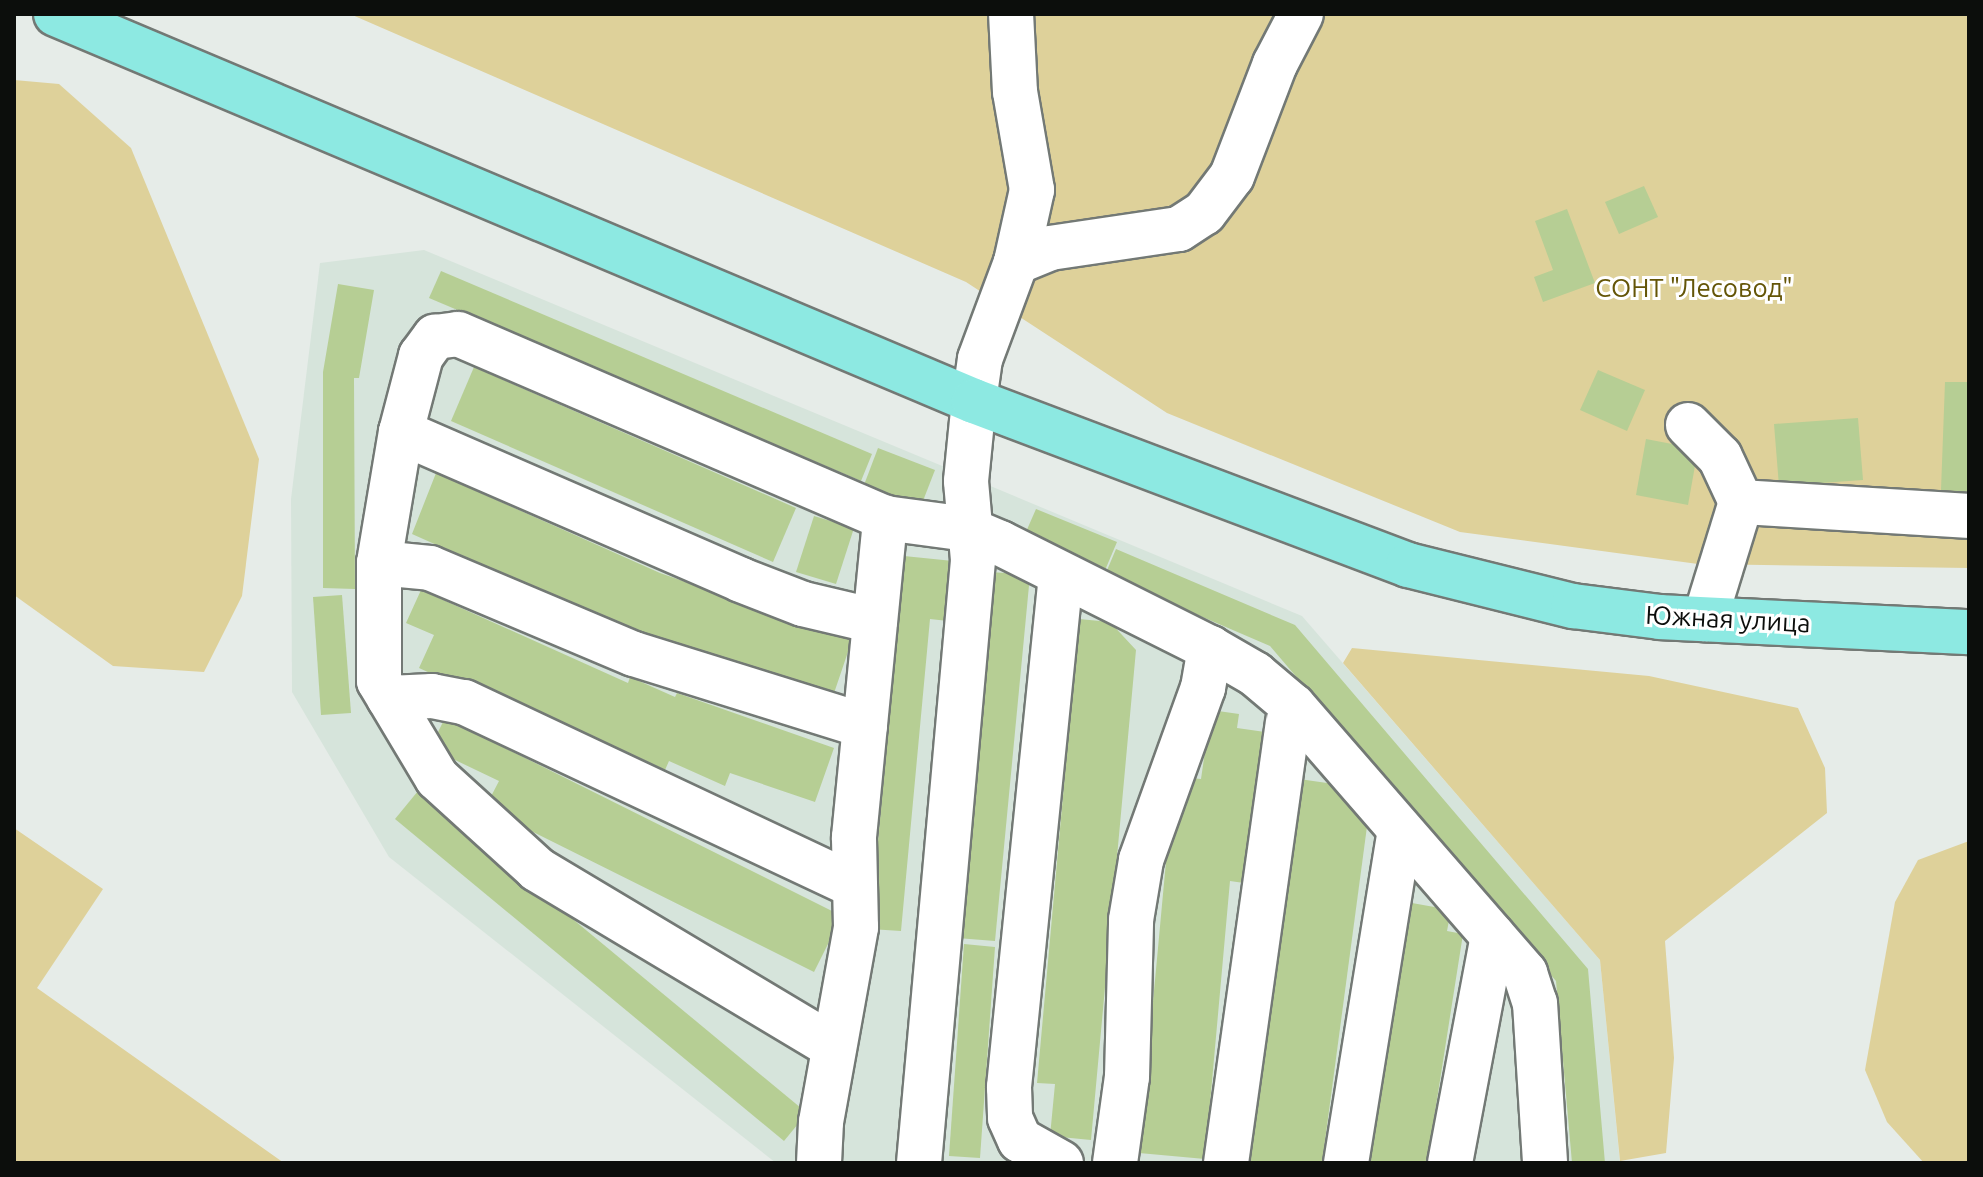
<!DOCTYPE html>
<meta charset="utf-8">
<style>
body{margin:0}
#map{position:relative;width:1983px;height:1177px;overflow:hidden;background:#e6ece8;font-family:Ubuntu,sans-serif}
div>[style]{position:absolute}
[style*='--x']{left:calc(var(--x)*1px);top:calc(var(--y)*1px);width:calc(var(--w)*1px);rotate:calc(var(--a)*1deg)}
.built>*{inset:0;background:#d6e4db}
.green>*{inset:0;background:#ded19a}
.building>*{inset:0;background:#b6ce94}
.roads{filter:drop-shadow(2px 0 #737975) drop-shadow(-2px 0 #737975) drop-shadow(0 2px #737975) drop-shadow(0 -2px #737975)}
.minor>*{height:44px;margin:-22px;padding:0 22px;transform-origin:22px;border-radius:22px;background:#fff}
.major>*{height:44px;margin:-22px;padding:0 22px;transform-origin:22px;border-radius:22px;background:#8de9e2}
span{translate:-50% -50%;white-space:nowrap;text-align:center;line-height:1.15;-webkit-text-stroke:6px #fff;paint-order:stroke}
.park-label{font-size:26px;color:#645507}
.street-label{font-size:26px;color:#0c0e0c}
.frame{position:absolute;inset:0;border:16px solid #0c0e0c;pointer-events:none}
</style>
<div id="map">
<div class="built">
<i style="clip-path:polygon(424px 250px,1302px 616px,1600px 960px,1620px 1163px,776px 1163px,389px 857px,292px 692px,291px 499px,320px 263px)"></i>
</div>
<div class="green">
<i style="clip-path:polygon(350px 14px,1969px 14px,1969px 568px,1698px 564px,1460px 532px,1167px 413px,966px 282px)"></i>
<i style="clip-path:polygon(14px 80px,59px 84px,131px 148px,259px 459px,242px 596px,204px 672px,113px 666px,14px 595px)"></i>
<i style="clip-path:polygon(1352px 648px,1649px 676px,1798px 708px,1825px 768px,1827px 813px,1665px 941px,1674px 1058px,1666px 1153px,1620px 1161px,1600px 960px,1343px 663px)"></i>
<i style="clip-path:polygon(14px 828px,103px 889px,37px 988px,284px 1163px,14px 1163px)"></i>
<i style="clip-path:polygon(1969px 841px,1969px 1163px,1924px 1163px,1887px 1122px,1865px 1070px,1895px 902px,1918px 860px)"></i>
</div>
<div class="building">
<i style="clip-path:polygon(1644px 186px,1658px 217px,1619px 234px,1605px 202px)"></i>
<i style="clip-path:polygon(1567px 209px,1595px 283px,1543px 302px,1534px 277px,1553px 270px,1535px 221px)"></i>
<i style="clip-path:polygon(441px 271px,872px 454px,861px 481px,429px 298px)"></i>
<i style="clip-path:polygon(338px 284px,374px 290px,359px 378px,354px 378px,355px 589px,323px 588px,323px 372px)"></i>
<i style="clip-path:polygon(474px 367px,796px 508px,773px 562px,451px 421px)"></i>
<i style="clip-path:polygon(1598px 370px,1645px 390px,1627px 431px,1580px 410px)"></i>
<i style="clip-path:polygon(1945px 382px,1969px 382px,1969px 492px,1941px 490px)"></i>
<i style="clip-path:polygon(1858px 418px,1863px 480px,1779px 486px,1774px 424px)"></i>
<i style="clip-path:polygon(1646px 439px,1698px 449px,1688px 505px,1636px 495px)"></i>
<i style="clip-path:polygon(878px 448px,935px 470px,921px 506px,864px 485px)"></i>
<i style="clip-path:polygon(436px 473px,660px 573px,852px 640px,831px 702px,638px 635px,412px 534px)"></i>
<i style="clip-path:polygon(1036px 509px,1117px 542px,1103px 575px,1022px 541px)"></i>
<i style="clip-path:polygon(814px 516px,854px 528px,836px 584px,796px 572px)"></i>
<i style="clip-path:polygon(1116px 549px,1295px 625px,1588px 969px,1605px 1163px,1572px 1163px,1556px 981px,1270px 646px,1105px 575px)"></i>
<i style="clip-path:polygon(904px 556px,953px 561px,948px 621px,930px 619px,901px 931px,870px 929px)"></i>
<i style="clip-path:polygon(991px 572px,1030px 575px,995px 941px,957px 938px)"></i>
<i style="clip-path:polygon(421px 590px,628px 683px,630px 677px,675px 697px,677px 693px,834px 748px,815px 802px,730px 773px,725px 786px,669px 761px,665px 770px,642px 759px,638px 767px,419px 668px,434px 635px,406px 623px)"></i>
<i style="clip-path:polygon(342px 595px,351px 713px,321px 715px,313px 597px)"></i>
<i style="clip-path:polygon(1079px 619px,1110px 622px,1136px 650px,1091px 1140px,1050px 1136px,1055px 1084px,1037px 1083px)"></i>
<i style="clip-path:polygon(1211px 710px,1239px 714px,1237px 728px,1265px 732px,1244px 883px,1230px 881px,1205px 1159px,1139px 1153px,1168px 840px,1177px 806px,1186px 808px,1190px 778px,1201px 779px)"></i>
<i style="clip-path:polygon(445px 718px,842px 916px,814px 972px,485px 808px,499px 781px,430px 748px)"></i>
<i style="clip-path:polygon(1299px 779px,1334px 784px,1368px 819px,1322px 1163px,1248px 1163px)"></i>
<i style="clip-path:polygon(418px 791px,807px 1113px,784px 1141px,395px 819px)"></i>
<i style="clip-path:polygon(1412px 903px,1451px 910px,1447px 931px,1463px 934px,1427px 1163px,1364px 1163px,1401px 924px,1409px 925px)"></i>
<i style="clip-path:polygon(964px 944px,995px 947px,980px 1158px,949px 1156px)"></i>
</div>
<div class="roads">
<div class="minor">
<i style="--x:1016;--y:262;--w:37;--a:-22"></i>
<i style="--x:1050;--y:248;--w:130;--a:-8.4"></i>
<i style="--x:1179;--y:229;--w:30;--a:-33"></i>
<i style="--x:1204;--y:213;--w:46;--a:-52.9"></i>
<i style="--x:1232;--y:176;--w:120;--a:-69"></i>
<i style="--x:1275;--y:64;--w:56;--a:-62.5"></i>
<i style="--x:1688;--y:425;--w:45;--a:45"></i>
<i style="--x:1720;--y:457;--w:50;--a:65"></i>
<i style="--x:1741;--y:502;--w:228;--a:3.5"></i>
<i style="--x:401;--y:432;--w:371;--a:23.5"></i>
<i style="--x:741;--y:580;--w:66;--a:21.2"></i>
<i style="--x:803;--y:604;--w:74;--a:13.3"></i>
<i style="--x:379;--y:563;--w:51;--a:5.6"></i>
<i style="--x:430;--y:568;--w:221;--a:22.9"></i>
<i style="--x:634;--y:654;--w:242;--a:17.3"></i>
<i style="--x:1061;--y:575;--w:515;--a:95.8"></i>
<i style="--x:1009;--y:1087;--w:31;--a:88"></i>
<i style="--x:1010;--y:1118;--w:24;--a:66"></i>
<i style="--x:1020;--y:1140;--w:47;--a:29.3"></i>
<i style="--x:1705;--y:619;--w:122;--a:-72.9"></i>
<i style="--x:389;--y:698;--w:43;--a:-2.7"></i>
<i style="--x:432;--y:696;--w:33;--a:11"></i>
<i style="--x:464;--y:702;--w:432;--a:25.2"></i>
<i style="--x:834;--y:1047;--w:346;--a:-149.1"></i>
<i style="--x:537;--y:869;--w:135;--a:-137.7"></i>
<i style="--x:437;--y:778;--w:113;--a:-120.9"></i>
<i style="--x:379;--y:681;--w:118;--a:-90"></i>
<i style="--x:379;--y:563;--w:133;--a:-80.5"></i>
<i style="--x:401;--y:432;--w:79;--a:-75.3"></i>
<i style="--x:421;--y:356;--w:24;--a:-54"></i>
<i style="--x:435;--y:337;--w:23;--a:-7"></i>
<i style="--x:458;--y:334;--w:465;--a:23.3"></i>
<i style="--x:819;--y:1163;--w:41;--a:-87.2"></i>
<i style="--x:821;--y:1122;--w:198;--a:-79.8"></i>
<i style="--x:856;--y:927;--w:90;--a:-91.3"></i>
<i style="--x:854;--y:837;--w:321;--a:-84.4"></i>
<i style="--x:885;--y:518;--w:83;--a:7.6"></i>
<i style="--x:967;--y:529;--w:36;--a:23"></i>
<i style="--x:1000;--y:543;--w:235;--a:26.6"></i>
<i style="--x:1210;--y:648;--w:52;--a:30"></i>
<i style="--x:1255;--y:674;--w:50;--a:40.1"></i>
<i style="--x:1293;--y:706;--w:354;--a:49"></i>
<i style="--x:1525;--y:973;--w:32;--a:72"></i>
<i style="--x:1535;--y:1003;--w:160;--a:86.4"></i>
<i style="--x:919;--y:1163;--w:605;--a:-84.88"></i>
<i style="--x:973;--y:560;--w:79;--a:-95.1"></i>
<i style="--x:966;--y:481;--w:80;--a:-84.3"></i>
<i style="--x:974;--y:401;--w:42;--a:-81.9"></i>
<i style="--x:980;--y:359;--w:103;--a:-69.6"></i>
<i style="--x:1016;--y:262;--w:74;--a:-77.5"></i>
<i style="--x:1032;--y:190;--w:99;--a:-99.8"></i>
<i style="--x:1015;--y:92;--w:78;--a:-92.9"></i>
<i style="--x:1115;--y:1163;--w:87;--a:-82.1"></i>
<i style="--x:1127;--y:1077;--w:157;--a:-88.5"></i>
<i style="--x:1131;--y:920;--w:61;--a:-80.5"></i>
<i style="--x:1141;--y:860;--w:183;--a:-70.2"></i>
<i style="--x:1203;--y:688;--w:41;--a:-80.1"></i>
<i style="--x:1226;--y:1163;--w:445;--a:-82"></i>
<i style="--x:1346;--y:1163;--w:337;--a:-80.8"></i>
<i style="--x:1450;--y:1163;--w:231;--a:-79.3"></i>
</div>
<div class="major">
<i style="--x:56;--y:14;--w:996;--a:22.86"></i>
<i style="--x:974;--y:401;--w:464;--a:20.7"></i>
<i style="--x:1408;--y:565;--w:170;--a:14"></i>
<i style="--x:1573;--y:606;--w:88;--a:7.2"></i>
<i style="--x:1660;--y:617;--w:309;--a:2.8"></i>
</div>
</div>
<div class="park-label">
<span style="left:1694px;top:288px">СОНТ "Лесовод"</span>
</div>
<div class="street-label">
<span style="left:1728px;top:619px;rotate:3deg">Южная улица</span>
</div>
<div class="frame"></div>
</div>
